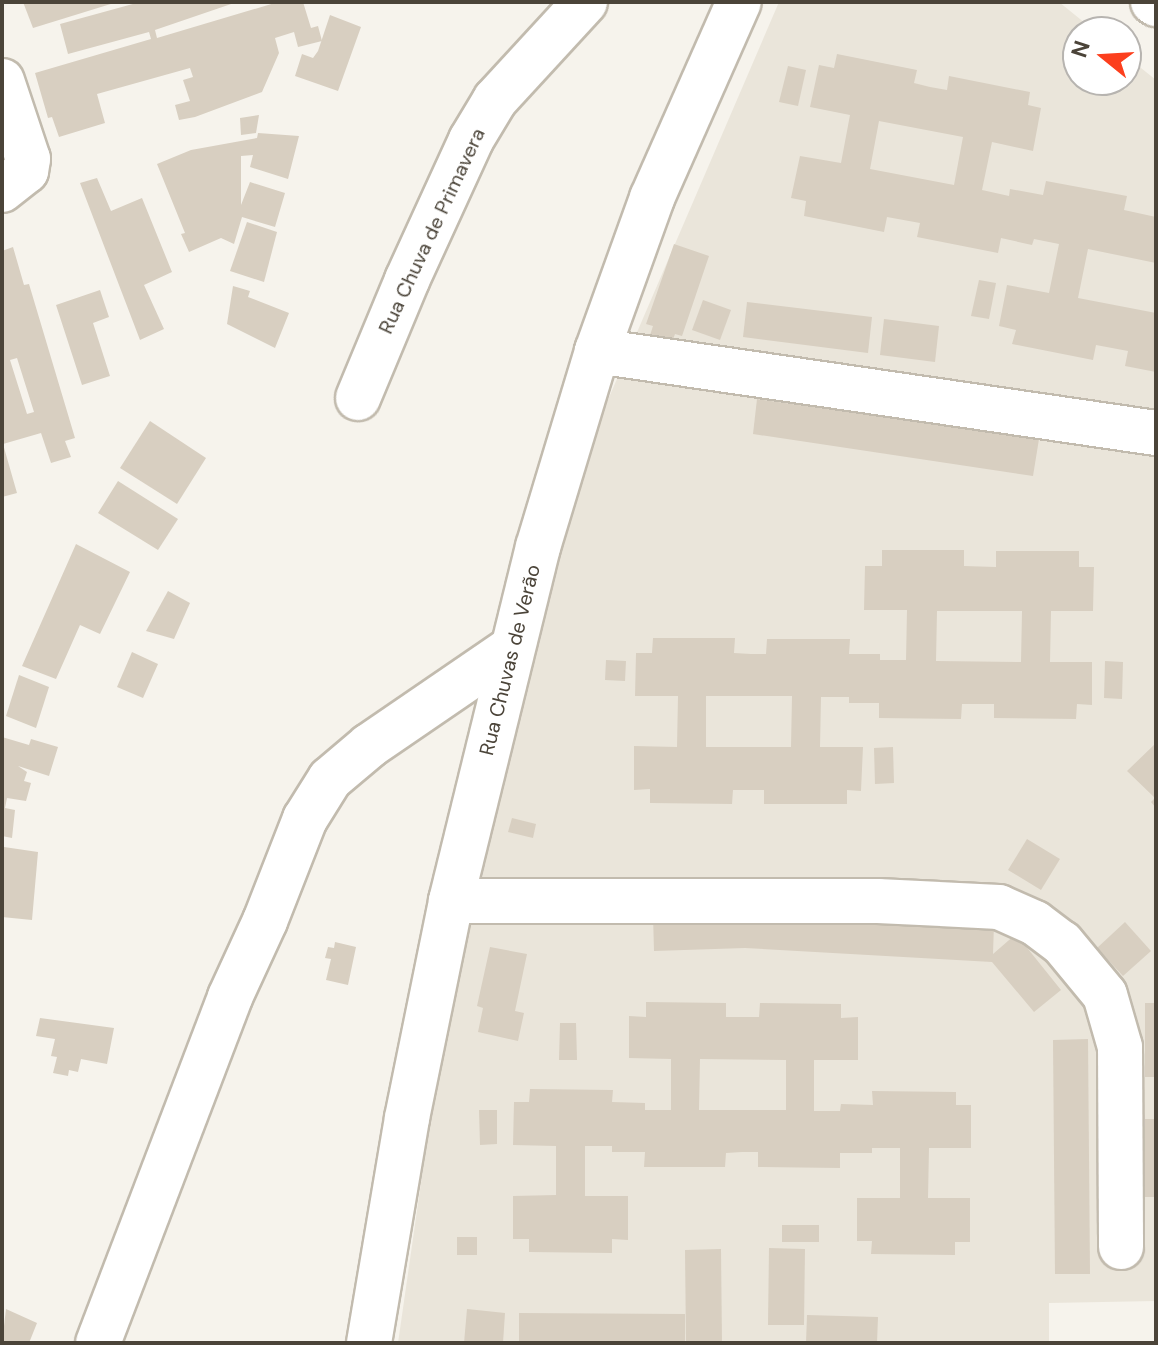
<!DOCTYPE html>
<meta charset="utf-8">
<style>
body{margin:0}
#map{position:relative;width:1158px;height:1345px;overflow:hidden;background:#f6f3ec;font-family:"DM Sans",sans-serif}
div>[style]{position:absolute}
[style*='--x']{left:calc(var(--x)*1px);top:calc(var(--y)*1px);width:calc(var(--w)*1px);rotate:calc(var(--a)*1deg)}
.residential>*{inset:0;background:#eae5da}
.building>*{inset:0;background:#d8cfc1}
.roads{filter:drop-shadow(2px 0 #c2bbae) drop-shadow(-2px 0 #c2bbae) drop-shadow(0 2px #c2bbae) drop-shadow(0 -2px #c2bbae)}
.minor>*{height:44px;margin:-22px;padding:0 22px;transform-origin:22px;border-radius:22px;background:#fff}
span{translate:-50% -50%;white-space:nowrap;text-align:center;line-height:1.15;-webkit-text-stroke:6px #fff;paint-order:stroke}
.street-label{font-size:20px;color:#4b4439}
.frame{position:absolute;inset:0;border:4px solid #4b4439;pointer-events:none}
.north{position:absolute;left:1062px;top:16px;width:80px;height:80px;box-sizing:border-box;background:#fff;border:2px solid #b7b4b0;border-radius:50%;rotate:288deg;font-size:22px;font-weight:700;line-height:32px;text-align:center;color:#4b4439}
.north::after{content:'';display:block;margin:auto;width:28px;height:36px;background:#fc3f1d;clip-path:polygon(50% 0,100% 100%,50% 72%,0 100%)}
</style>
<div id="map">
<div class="residential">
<i style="clip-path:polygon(779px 2px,1059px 2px,1096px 32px,1078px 32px,1078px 80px,1126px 80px,1126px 56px,1156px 80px,1156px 1301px,1049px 1303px,1049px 1343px,398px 1343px,451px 974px,515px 702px,595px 430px)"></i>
</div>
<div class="building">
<i style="clip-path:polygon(23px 2px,114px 2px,114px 3px,33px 28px)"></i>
<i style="clip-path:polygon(140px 2px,237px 2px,155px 30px,157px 38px,278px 2px,303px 2px,311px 28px,318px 26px,322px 41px,298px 47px,294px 32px,275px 38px,279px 53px,262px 92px,195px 117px,179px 120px,175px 105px,190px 101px,183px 80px,193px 77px,190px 68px,97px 94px,105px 123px,59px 137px,52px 117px,48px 118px,35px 73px,151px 39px,149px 32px,68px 54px,60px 24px)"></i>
<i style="clip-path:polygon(330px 15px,361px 27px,338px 91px,295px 76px,302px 54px,313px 58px,318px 51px)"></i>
<i style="clip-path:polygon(evenodd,837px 54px,917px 70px,914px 83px,930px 87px,947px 90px,949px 76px,1030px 92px,1028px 105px,1041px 108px,1033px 151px,992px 142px,982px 190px,1009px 196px,1010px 189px,1043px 195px,1046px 181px,1127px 196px,1124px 210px,1156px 217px,1156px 263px,1088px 249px,1078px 298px,1156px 313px,1156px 372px,1125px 366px,1128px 351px,1096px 345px,1093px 360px,1012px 344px,1016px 330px,999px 326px,1007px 285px,1049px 293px,1059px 244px,1034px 239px,1032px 245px,1001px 238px,998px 253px,917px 237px,920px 223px,887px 217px,884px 232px,804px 216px,806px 201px,791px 198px,800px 156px,841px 163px,850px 115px,810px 107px,819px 65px,834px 68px,837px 54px,879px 121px,963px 137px,954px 185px,870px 169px,879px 121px)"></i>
<i style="clip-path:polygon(788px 66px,806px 70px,798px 106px,779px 102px)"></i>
<i style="clip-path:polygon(259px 115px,256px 133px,241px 135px,240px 118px)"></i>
<i style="clip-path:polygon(258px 133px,299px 136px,288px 179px,250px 167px,253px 155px,241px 156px,241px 205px,250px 182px,285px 193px,275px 227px,242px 217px,234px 244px,221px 238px,189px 252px,181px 234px,185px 233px,157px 164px,191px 150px,257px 138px)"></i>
<i style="clip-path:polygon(97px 178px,111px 211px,142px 198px,172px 272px,144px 285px,164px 329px,140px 340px,80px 183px)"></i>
<i style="clip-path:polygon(247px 222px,277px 232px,264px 282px,230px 271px)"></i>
<i style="clip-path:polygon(674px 244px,709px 256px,682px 336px,675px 334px,667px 356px,645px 351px,653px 326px,646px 324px)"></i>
<i style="clip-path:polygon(evenodd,13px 247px,24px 285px,29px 284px,75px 438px,65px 441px,71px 457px,51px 463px,41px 433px,3px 444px,17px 493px,2px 497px,2px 251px,13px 247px,17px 358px,34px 412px,27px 414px,10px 360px,17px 358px)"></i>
<i style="clip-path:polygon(979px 280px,996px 283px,989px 319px,971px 316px)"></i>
<i style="clip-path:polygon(233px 286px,250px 291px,248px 297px,289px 313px,275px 348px,227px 324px)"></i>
<i style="clip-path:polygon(100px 290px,109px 317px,93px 323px,110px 376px,82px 385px,56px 305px)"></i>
<i style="clip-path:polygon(703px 300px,731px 310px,720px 340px,692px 330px)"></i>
<i style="clip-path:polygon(747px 302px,872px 317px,868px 353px,743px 337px)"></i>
<i style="clip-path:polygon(884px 319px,939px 326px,935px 362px,880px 355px)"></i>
<i style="clip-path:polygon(757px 399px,1039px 439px,1033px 476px,753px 434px)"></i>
<i style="clip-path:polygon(150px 421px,206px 458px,177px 504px,120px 468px)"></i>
<i style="clip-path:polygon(118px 481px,178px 519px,158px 550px,98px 513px)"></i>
<i style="clip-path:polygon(76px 544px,130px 572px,100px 634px,80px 625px,56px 679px,22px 666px)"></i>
<i style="clip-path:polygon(evenodd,882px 550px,964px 550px,964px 566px,996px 567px,996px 551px,1079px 551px,1079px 567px,1094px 567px,1093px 611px,1051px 611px,1050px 662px,1092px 662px,1092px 705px,1077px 704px,1076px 719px,994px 718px,994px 704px,962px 704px,961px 719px,879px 718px,879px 703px,849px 703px,849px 697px,821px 697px,820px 747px,863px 747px,861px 791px,847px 790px,847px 804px,764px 804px,764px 790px,733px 790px,732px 804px,650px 803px,650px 789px,634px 790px,634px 746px,677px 747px,678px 696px,635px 696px,636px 653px,652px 653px,653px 638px,735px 638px,734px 653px,751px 654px,766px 654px,767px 639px,850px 639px,849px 654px,880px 654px,880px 660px,906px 660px,907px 610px,864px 610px,865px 566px,882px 566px,882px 550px,937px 611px,1022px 611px,1021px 662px,936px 661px,937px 611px,882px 550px,706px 696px,792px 696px,791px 747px,706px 747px,706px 696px)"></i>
<i style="clip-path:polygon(168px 591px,190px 603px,174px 639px,146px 631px)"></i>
<i style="clip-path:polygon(132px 652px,158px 664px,143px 698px,117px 687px)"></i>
<i style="clip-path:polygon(606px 660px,626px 661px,625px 681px,605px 680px)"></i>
<i style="clip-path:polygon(1105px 661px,1123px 662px,1122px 699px,1104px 698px)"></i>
<i style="clip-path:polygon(19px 675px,49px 687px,36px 728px,6px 716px)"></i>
<i style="clip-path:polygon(2px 737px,29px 745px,31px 739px,58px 747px,49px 776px,18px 766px,27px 772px,24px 781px,31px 783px,26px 801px,7px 798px,5px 808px,15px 810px,12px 838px,2px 836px)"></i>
<i style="clip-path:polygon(1156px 743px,1156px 808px,1151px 802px,1155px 798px,1127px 771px)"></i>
<i style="clip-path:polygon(893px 747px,894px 783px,875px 784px,874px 748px)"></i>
<i style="clip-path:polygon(512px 818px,536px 824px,533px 838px,508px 832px)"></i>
<i style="clip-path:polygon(1027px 839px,1060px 859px,1041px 890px,1008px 870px)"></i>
<i style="clip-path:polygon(4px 847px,38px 852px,32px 920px,2px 917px)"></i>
<i style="clip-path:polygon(653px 915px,994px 924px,993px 954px,1016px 934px,1061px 990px,1034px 1012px,992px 962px,745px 948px,654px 951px)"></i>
<i style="clip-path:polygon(1125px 922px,1151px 951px,1123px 976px,1097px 948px)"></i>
<i style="clip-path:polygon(335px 942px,356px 947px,348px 985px,326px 980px,331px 959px,325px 958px,328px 947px,334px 948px)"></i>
<i style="clip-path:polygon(490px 947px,527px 954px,515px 1011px,524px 1013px,518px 1041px,478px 1032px,483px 1008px,477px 1006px)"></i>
<i style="clip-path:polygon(evenodd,646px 1002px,726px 1003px,726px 1017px,759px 1017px,760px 1003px,841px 1004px,841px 1018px,858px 1017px,858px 1060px,814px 1060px,814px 1111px,840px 1111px,841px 1104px,873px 1105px,872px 1091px,956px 1092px,956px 1105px,971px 1105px,971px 1148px,929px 1148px,928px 1198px,970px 1198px,970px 1242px,955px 1242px,955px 1255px,871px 1254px,872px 1241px,857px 1241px,857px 1198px,900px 1198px,900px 1148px,872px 1148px,872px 1153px,840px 1153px,840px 1168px,758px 1167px,758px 1152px,742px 1152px,726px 1153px,725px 1167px,644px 1167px,645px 1152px,612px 1152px,612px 1146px,585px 1146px,585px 1196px,628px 1196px,628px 1240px,612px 1239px,612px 1253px,529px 1252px,529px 1239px,513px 1239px,513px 1196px,556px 1195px,556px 1146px,513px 1145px,514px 1102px,529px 1102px,530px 1089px,613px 1090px,612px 1102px,645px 1103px,645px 1110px,671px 1110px,671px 1059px,629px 1058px,629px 1016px,646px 1017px,646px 1002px,700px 1059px,786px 1060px,786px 1110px,699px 1110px,700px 1059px)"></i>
<i style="clip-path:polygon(1145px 1003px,1156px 1003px,1156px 1077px,1145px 1077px)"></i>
<i style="clip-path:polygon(40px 1018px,114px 1028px,107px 1064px,81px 1059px,78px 1072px,69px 1070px,68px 1076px,53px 1073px,57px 1057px,51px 1056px,55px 1039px,36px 1036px)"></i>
<i style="clip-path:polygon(560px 1023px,576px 1023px,577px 1060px,559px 1060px)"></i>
<i style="clip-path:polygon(1088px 1039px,1090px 1274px,1055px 1274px,1053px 1040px)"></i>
<i style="clip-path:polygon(479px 1110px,497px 1110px,497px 1144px,480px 1145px)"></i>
<i style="clip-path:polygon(1145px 1119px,1156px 1119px,1156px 1197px,1145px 1197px)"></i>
<i style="clip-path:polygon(782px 1225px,819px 1225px,819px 1242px,782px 1242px)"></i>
<i style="clip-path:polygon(457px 1237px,477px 1237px,477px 1255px,457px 1255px)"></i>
<i style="clip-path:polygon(769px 1248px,805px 1249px,804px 1325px,768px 1325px)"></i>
<i style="clip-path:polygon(721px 1249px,722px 1343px,686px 1343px,685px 1250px)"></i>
<i style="clip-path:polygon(6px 1309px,37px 1323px,29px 1343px,2px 1343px)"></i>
<i style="clip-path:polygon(467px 1309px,505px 1313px,503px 1343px,464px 1343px)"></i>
<i style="clip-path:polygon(519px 1313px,685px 1314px,685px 1343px,519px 1343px)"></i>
<i style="clip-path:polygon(807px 1315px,878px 1317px,877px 1343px,806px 1343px)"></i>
</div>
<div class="roads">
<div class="minor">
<i style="--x:1153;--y:2;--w:4;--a:34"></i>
<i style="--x:2;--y:81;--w:82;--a:71.6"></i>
<i style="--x:28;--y:159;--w:12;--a:99"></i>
<i style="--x:26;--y:171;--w:31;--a:142"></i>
<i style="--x:597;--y:351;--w:565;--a:8.35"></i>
<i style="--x:358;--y:398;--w:128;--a:-67.4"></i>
<i style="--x:407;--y:280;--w:154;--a:-65.4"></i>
<i style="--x:471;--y:140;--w:47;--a:-59"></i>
<i style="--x:495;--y:100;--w:133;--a:-47.4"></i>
<i style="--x:451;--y:901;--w:427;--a:0"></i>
<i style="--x:878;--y:901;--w:121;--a:2.8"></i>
<i style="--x:999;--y:907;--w:39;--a:24"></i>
<i style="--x:1035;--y:923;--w:34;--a:37"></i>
<i style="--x:1062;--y:943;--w:67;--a:50.4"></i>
<i style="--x:1105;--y:995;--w:54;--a:73.9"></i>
<i style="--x:1120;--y:1047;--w:200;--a:89.7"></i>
<i style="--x:98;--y:1343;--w:370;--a:-69.1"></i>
<i style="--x:230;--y:997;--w:84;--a:-65.3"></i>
<i style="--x:265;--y:921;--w:110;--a:-68.6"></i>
<i style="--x:305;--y:819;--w:47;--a:-58"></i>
<i style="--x:330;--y:779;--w:51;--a:-40.2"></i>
<i style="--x:369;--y:746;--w:173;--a:-34.4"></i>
<i style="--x:369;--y:1343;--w:228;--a:-80.4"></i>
<i style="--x:407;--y:1118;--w:221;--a:-78.5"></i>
<i style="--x:451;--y:901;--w:365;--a:-76.2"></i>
<i style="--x:538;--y:547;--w:205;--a:-73.2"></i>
<i style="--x:597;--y:351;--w:163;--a:-70.2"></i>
<i style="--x:652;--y:198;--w:214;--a:-66.1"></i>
</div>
</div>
<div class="street-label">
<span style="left:432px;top:231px;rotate:-65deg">Rua Chuva de Primavera</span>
<span style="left:510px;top:660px;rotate:-76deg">Rua Chuvas de Verão</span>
</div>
<div class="frame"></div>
<div class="north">N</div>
</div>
